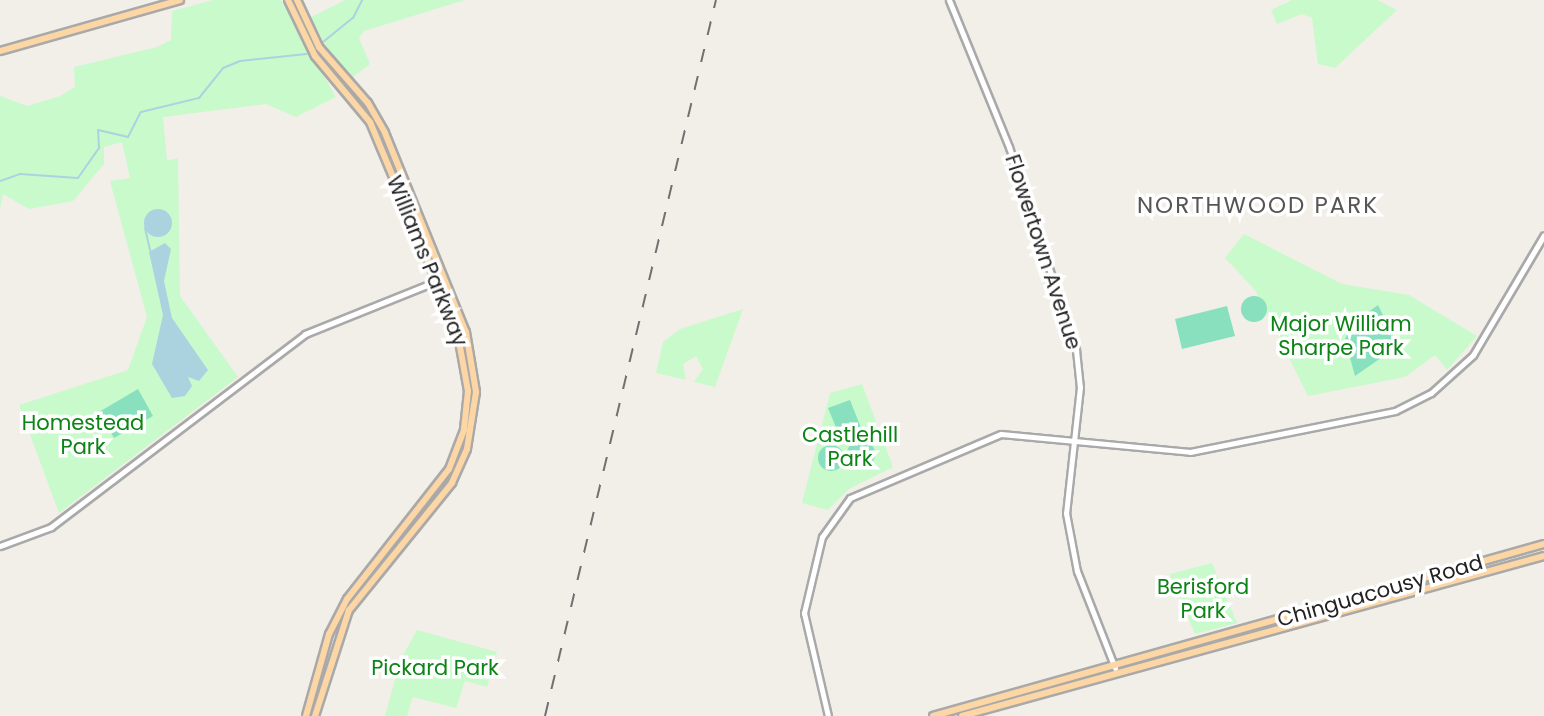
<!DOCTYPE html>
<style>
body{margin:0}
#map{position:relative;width:1544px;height:716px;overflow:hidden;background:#f2efe9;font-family:Poppins,sans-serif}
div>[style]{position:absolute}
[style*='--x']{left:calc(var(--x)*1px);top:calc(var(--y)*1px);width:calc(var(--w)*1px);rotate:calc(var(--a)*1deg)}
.park>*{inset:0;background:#c8facc}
.pitch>*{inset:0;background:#88e0be}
.round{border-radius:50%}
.water>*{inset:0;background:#aad3df}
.stream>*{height:2px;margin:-1px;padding:0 1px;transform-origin:1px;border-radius:1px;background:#aad3df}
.roads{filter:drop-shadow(2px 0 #a9a9a9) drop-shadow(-2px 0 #a9a9a9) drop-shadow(0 2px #a9a9a9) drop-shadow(0 -2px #a9a9a9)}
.minor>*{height:5px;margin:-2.5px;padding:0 2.5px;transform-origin:2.5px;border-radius:2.5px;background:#fff}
.major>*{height:6px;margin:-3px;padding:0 3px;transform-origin:3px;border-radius:3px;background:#fcd6a4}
.rail>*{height:2px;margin-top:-1px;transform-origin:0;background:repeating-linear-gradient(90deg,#707070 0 14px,transparent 0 28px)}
span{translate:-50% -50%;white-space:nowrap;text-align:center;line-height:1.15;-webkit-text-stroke:7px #fff;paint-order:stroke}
.street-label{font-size:21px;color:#222}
.park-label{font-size:21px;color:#0c8416}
.neighbourhood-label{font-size:23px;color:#555;letter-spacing:2px}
</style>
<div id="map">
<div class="park">
<i style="clip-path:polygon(213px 0,281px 0,336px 97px,296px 117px,266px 104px,163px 117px,167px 161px,178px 158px,180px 296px,238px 377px,59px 513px,19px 405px,128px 370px,147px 317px,110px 181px,130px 178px,122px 142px,104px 147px,104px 164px,73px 201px,29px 209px,3px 194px,0 209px,0 96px,27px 106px,60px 96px,75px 87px,74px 67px,157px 47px,171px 40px,172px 11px)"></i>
<i style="clip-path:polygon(345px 0,465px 0,364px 31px,359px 38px,370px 64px,353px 77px,327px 49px,311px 17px)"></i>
<i style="clip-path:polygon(1292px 0,1377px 0,1397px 10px,1335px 68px,1318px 64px,1312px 18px,1302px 14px,1277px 24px,1271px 10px)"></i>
<i style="clip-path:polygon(1244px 234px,1342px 284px,1409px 295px,1477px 336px,1447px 370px,1435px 355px,1405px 377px,1308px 396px,1255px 290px,1225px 258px)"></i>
<i style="clip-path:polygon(743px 309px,715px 387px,694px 382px,703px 369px,696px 356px,683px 364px,686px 380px,656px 373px,663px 342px,680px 329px)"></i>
<i style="clip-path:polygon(862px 384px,893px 467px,849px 489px,828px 510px,802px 503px,830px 393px)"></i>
<i style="clip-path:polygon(1212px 563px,1237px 623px,1195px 634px,1170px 574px)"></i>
<i style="clip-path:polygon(417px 630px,497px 652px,487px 687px,465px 681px,456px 708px,413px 697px,407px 716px,385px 716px,400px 661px)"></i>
</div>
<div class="pitch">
<i class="round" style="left:1241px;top:296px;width:26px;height:26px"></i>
<i style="clip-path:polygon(1378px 305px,1398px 346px,1355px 376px,1345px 339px,1352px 324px)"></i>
<i style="clip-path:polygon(1227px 306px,1235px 336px,1182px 349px,1175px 319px)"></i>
<i style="clip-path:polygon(138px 389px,153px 416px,114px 438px,99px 412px)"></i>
<i style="clip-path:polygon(850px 400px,863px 433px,842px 442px,828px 408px)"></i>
<i class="round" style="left:847px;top:440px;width:28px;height:28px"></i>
<i class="round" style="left:818px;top:445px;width:26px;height:26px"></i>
</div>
<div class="water">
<i class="round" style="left:144px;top:209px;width:28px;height:28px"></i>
<i style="clip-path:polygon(165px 243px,171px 249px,164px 281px,172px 318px,208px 370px,199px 381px,188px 377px,192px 386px,185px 396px,172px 398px,152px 364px,163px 315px,149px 252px)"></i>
</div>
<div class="stream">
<i style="--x:323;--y:42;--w:38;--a:-39"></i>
<i style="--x:353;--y:18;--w:20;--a:-63"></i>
<i style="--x:0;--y:181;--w:21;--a:-19"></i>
<i style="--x:20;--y:174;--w:58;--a:3.9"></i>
<i style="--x:78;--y:178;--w:37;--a:-55"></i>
<i style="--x:99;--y:148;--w:18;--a:-93"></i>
<i style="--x:98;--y:130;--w:31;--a:13"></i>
<i style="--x:128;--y:137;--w:28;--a:-63"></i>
<i style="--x:141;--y:112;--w:60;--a:-13.6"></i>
<i style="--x:199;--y:98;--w:38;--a:-51"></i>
<i style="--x:223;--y:68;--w:18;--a:-22"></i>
<i style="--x:240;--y:61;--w:67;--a:-6"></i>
<i style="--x:145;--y:228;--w:23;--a:77"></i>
</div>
<div class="roads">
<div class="minor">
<i style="--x:949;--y:0;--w:159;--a:67.8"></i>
<i style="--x:1009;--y:147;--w:214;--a:71.7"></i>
<i style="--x:1076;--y:350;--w:37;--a:84"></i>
<i style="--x:1080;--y:387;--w:127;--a:96.3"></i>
<i style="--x:1066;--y:513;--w:59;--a:79.3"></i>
<i style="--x:1077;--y:571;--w:104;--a:68.6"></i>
<i style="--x:0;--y:546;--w:54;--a:-20.4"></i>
<i style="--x:51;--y:527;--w:319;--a:-37.2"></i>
<i style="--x:305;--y:334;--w:144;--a:-21.9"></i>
<i style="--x:828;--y:716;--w:106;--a:-103.1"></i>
<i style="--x:804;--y:613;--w:78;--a:-76.7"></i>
<i style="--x:822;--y:537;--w:48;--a:-54.3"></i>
<i style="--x:850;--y:498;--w:164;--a:-23"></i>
<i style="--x:1001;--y:434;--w:190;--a:5.4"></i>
<i style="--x:1190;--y:452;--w:209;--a:-11.3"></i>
<i style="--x:1395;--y:411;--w:40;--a:-26.6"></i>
<i style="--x:1431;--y:393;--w:57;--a:-42.1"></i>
<i style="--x:1473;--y:355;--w:139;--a:-59.4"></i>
</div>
<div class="major">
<i style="--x:288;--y:0;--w:62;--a:64.3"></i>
<i style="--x:315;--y:56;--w:86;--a:50.2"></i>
<i style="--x:370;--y:122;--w:225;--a:67.3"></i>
<i style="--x:457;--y:330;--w:62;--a:79.8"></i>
<i style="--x:468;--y:391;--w:39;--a:96"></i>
<i style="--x:464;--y:430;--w:42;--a:111"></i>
<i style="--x:449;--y:469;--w:165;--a:128.1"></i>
<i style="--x:347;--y:599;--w:39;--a:117"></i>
<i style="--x:329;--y:634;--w:85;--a:105.7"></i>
<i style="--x:297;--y:0;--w:52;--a:64.9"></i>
<i style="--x:319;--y:47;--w:74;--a:48.8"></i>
<i style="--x:368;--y:103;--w:34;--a:60"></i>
<i style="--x:385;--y:133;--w:215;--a:67.9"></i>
<i style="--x:466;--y:332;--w:61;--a:80.5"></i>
<i style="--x:476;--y:392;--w:58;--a:99"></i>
<i style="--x:467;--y:449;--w:37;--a:114"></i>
<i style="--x:452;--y:483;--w:164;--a:129"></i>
<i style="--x:349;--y:610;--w:111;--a:107.8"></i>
<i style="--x:0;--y:51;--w:187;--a:-15.8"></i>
<i style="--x:933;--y:716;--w:635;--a:-15.72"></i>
<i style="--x:962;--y:716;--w:604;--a:-15.37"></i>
</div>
</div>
<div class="rail">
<i style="--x:545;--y:716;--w:736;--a:-76.57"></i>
</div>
<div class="street-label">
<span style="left:1043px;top:252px;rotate:72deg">Flowertown Avenue</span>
<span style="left:427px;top:261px;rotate:68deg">Williams Parkway</span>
<span style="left:1380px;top:591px;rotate:-16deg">Chinguacousy Road</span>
</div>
<div class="park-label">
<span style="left:1341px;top:336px">Major William<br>Sharpe Park</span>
<span style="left:83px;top:435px">Homestead<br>Park</span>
<span style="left:850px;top:447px">Castlehill<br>Park</span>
<span style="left:1203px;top:599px">Berisford<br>Park</span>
<span style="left:435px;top:668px">Pickard Park</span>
</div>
<div class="neighbourhood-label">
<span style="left:1258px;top:205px">NORTHWOOD PARK</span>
</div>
</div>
